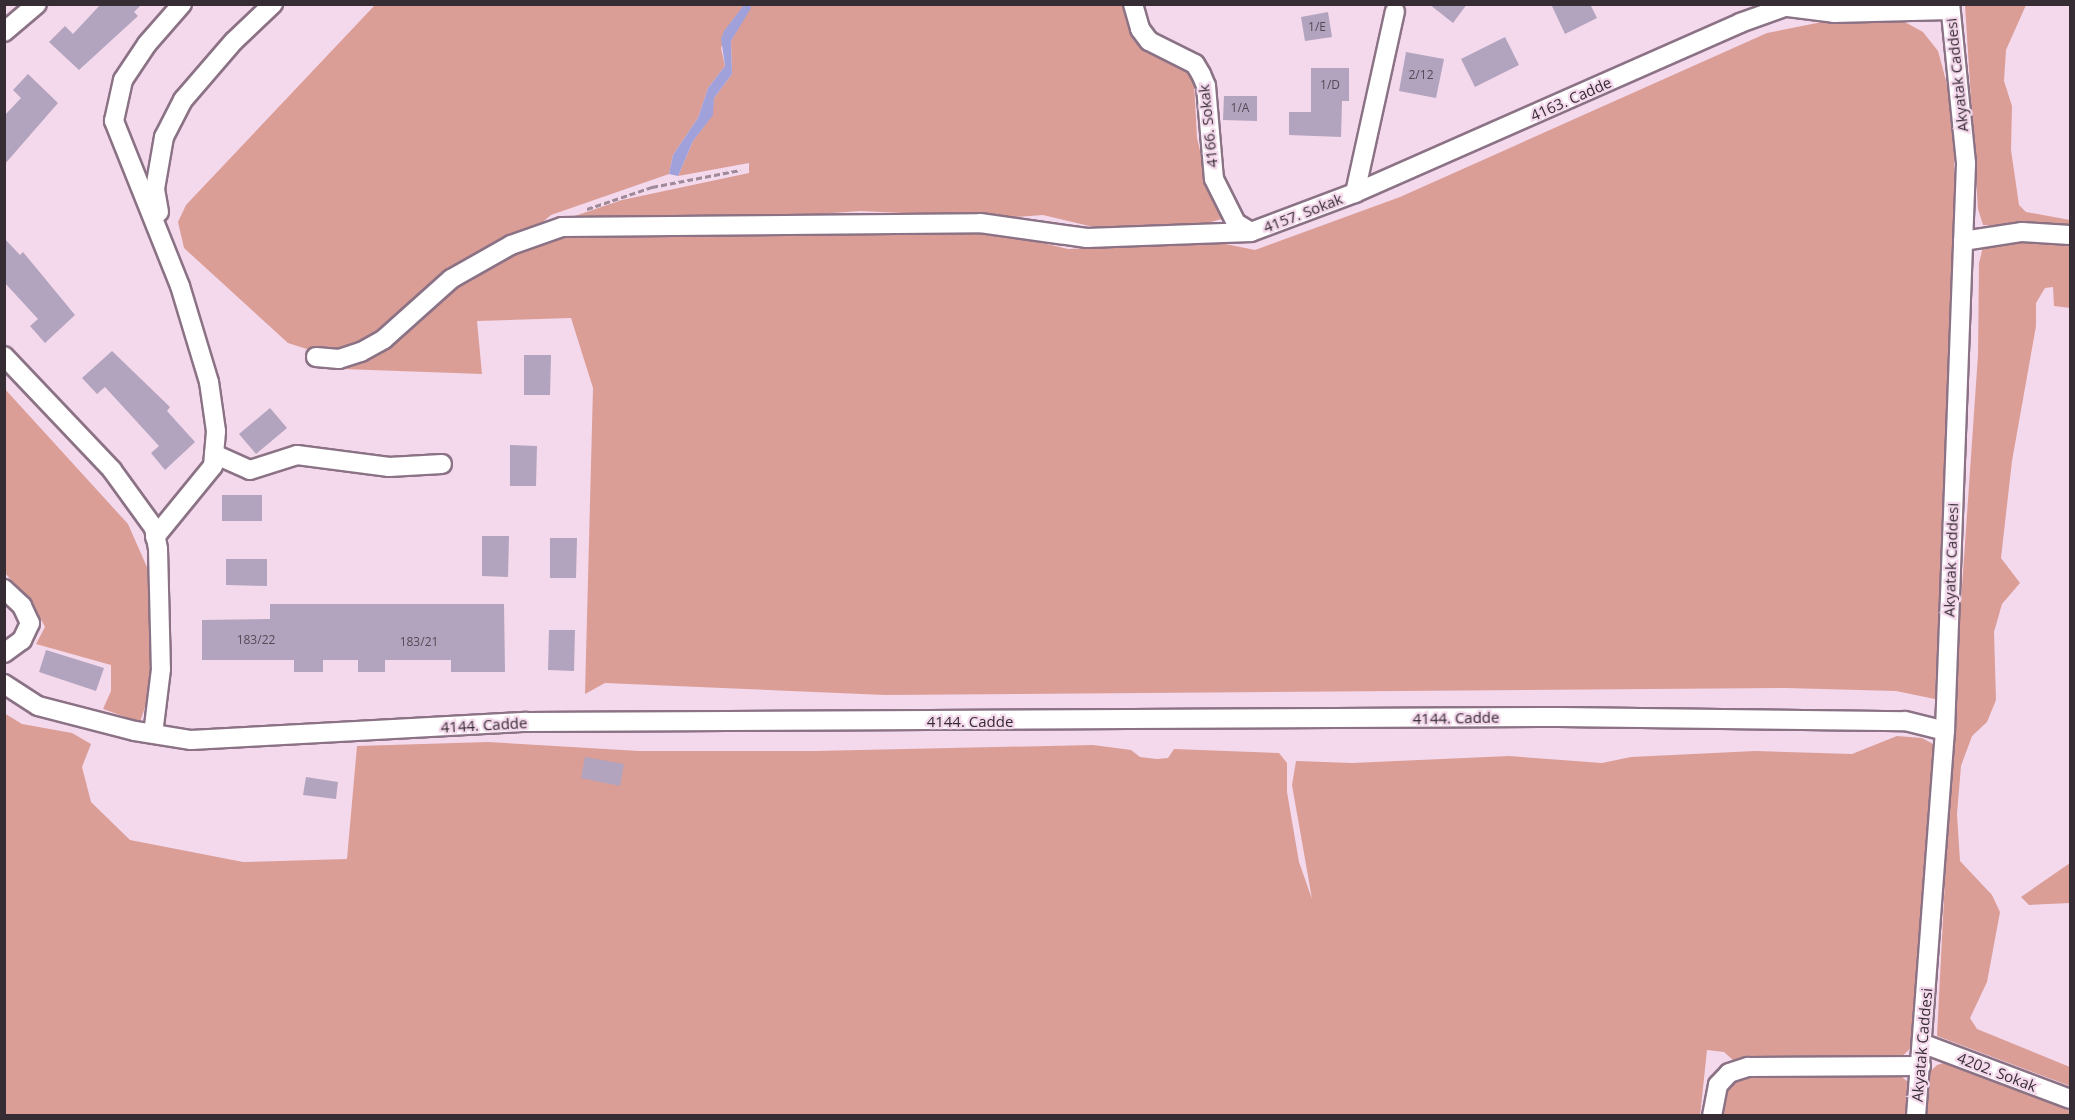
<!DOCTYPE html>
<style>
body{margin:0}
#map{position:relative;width:2075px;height:1120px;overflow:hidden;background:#f4d8ec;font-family:"Open Sans",sans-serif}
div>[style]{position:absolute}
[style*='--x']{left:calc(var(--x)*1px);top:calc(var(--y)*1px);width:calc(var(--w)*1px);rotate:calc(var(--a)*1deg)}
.green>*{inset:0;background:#da9e97}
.water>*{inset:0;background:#a0a1da}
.building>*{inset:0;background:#b2a4be}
.path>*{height:3px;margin-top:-1.5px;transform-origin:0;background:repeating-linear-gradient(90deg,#9e8a98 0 6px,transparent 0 9px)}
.roads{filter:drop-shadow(2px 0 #8b7285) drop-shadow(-2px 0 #8b7285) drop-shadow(0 2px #8b7285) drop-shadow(0 -2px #8b7285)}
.minor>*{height:18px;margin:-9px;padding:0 9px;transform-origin:9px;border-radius:9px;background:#fff}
span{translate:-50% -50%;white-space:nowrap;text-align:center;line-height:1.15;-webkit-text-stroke:4.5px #f4d8ec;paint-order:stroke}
.number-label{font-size:12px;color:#554a56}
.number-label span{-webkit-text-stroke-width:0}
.street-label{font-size:15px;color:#362c33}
.frame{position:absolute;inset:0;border:6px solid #362c33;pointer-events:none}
</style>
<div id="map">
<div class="green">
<i style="clip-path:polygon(751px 4px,1123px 5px,1124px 14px,1155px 56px,1183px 65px,1194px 83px,1197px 138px,1212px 200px,1225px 218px,1204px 224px,1106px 230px,1043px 215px,1004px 218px,860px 211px,765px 218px,560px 221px,622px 200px,749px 173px,749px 163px,678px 176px,693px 141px,712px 115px,714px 98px,732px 74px,731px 41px)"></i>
<i style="clip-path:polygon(375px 5px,744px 5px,744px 6px,731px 22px,721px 48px,725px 66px,708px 88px,698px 118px,673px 155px,669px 174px,551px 215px,532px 231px,464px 263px,375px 337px,329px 353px,313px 351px,288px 343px,184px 248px,178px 222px,186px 205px)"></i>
<i style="clip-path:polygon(1965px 5px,2026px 5px,2006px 50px,2004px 81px,2012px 106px,2011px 150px,2019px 205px,2026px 212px,2070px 220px,2070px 230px,1983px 225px,1978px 209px)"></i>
<i style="clip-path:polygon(1901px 20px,1923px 32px,1938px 51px,1954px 110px,1954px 236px,1935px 699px,1896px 691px,1786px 688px,885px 695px,605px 683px,585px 694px,593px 388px,571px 318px,477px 321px,482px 374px,315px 368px,307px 361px,338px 365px,460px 280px,513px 251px,576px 234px,1004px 234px,1068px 249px,1216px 242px,1255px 250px,1400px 197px,1767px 33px,1827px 21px)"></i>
<i style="clip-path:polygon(2019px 238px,2070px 239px,2070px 308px,2054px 306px,2053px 287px,2045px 288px,2036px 303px,2036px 326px,2012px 461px,2001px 558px,2020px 583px,2002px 604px,1994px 632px,1996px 700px,1987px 722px,1972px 736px,1961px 766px,1957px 814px,1960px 861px,1992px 895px,2000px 912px,1987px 982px,1970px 1018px,1977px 1029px,2070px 1067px,2070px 1086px,1937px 1036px,1954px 703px,1978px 355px,1979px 263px,1984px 243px)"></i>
<i style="clip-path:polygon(4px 388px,128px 524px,150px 574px,152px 686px,140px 722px,103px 709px,111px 691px,111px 665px,36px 644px,45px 627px,34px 606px,5px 573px)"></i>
<i style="clip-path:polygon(4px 713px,22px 724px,72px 733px,91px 744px,82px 767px,91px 802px,130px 840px,243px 862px,347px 859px,357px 746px,488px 742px,639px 751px,815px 751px,1093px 745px,1131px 750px,1140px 757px,1157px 759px,1168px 758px,1174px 749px,1279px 753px,1287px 763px,1287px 792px,1299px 862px,1312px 899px,1292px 785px,1296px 761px,1352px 763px,1509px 756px,1602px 763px,1631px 757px,1755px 751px,1852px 754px,1897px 736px,1922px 738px,1933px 744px,1934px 761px,1913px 1046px,1899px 1059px,1733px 1060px,1724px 1052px,1707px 1050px,1700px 1116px,5px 1115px)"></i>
<i style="clip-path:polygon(2070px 863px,2070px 903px,2029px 905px,2021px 897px)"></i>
<i style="clip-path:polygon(1947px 1062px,2070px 1111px,2070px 1116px,1924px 1116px,1929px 1073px,1937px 1065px)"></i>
<i style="clip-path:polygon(1897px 1073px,1908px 1082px,1907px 1115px,1721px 1116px,1721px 1099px,1728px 1083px,1743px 1074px)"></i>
</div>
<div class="water">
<i style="clip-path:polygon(744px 5px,751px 5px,751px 8px,731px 41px,732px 74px,714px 98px,713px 115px,693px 141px,678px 176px,669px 174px,673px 155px,698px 118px,708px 88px,725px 66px,721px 39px,724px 31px)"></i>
</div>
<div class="building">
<i style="clip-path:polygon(101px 4px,142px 4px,134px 12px,138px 16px,79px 70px,49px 42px,65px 26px,73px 34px)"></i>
<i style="clip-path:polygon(1429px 4px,1467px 4px,1453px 23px)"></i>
<i style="clip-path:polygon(1551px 4px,1590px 4px,1597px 18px,1565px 34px)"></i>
<i style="clip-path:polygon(1328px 12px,1332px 37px,1305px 41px,1301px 17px)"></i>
<i style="clip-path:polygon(1505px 37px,1519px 65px,1475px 87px,1461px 59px)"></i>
<i style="clip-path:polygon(1406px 52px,1444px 59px,1436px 98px,1399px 91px)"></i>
<i style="clip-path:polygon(1311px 68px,1349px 68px,1349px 101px,1342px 101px,1341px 137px,1289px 135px,1289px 112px,1311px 112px)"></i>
<i style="clip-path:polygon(28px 74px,58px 103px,4px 165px,4px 116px,21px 98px,13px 90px)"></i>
<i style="clip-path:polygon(1224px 96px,1257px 96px,1257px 121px,1223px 120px)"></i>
<i style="clip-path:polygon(4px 238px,20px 255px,23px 252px,75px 315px,45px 343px,30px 326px,38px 319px,4px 282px)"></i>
<i style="clip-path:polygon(112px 351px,170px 407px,167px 411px,195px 442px,165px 470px,151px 453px,159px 446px,105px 387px,97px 394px,82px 378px)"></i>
<i style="clip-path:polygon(524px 355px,551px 355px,550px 395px,524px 395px)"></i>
<i style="clip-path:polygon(270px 408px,287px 428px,256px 454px,239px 434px)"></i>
<i style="clip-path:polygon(510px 445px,537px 446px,536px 486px,510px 486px)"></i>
<i style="clip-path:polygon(222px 495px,262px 495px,262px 521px,222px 521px)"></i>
<i style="clip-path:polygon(482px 536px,509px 536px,508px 577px,482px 576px)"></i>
<i style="clip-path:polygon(550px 538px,577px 538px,576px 578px,550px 578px)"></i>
<i style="clip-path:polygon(226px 559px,267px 559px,267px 586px,226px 585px)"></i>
<i style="clip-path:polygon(270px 604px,504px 604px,505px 672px,451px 672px,451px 660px,385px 660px,385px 672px,358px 672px,358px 660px,323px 660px,323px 672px,294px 672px,294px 660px,202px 660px,202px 620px,270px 619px)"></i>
<i style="clip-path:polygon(549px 630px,575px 630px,574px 671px,548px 670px)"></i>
<i style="clip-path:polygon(46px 650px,104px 668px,96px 691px,39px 672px)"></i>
<i style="clip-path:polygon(585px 757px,624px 764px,620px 786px,581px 778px)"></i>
<i style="clip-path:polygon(306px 777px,338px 782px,336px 799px,303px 795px)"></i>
</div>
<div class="path">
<i style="--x:587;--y:209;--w:69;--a:-18.7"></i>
<i style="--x:652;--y:187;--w:90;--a:-10.9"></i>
</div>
<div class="roads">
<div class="minor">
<i style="--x:1133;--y:4;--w:26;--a:74"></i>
<i style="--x:1140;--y:29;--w:15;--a:53"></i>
<i style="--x:1149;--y:41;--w:51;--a:26.6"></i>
<i style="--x:1195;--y:64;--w:12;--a:59"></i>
<i style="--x:1201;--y:74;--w:13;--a:67"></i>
<i style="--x:1206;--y:86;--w:93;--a:85.1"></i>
<i style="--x:1214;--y:179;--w:49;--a:63.4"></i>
<i style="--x:1236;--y:223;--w:17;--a:31"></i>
<i style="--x:1788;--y:7;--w:46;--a:7.4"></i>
<i style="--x:1834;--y:13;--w:116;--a:-1.5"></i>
<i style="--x:4;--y:32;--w:43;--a:-40.3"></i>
<i style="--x:1355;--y:193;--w:186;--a:-77.6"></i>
<i style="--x:159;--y:212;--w:23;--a:-100"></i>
<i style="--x:155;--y:189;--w:53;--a:-80.2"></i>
<i style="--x:164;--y:137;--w:42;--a:-62.8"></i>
<i style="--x:183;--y:100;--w:78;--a:-49.2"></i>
<i style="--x:234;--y:41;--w:54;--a:-43.5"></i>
<i style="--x:1963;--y:241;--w:60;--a:-8.7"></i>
<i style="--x:2022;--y:232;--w:48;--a:3.6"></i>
<i style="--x:4;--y:356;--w:157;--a:46.5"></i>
<i style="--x:112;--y:470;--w:72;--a:54.1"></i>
<i style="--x:154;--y:528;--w:21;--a:79"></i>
<i style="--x:158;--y:549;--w:120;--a:88.6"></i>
<i style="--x:161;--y:669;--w:65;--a:97"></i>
<i style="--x:316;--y:357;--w:23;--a:5"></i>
<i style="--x:339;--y:359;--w:23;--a:-18"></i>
<i style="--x:361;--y:352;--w:26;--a:-29"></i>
<i style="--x:384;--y:339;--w:90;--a:-41.8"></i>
<i style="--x:451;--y:279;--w:69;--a:-29.5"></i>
<i style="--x:511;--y:245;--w:54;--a:-19.4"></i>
<i style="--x:562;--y:227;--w:418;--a:-0.5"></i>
<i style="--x:980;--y:223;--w:108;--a:8"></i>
<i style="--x:1087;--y:238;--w:164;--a:-2.1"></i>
<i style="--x:1251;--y:232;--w:111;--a:-20.6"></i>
<i style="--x:1355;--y:193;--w:421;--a:-23.8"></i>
<i style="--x:1740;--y:23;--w:56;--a:-19.7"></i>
<i style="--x:214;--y:454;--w:39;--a:24"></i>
<i style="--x:250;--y:470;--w:49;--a:-17.7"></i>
<i style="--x:297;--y:455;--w:93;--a:7.4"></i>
<i style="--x:389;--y:467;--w:53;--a:-3.2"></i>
<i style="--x:155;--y:537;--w:92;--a:-50.8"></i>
<i style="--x:213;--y:466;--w:35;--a:-85"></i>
<i style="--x:216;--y:431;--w:49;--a:-98.1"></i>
<i style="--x:209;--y:382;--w:100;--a:-106.8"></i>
<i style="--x:180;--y:286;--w:178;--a:-111.8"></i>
<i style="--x:114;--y:121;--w:42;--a:-77.6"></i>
<i style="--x:123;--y:80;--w:43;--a:-56.3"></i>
<i style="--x:147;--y:44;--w:53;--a:-48.8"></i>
<i style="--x:4;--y:589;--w:25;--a:43"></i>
<i style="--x:22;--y:606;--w:19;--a:65"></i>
<i style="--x:30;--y:623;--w:19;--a:115"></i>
<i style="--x:22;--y:640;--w:22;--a:144"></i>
<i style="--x:4;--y:684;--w:40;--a:32.9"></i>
<i style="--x:38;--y:706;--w:100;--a:14.5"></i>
<i style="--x:135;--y:731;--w:57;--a:9.1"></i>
<i style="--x:191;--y:740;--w:336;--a:-3.1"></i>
<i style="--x:527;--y:722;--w:1032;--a:-0.28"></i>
<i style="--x:1559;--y:717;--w:346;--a:0.7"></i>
<i style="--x:1905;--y:721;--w:41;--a:14"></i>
<i style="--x:1924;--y:1044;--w:156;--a:20.6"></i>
<i style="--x:1712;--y:1116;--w:32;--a:-79"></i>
<i style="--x:1718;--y:1085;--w:16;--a:-47"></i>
<i style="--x:1729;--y:1073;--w:20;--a:-18"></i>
<i style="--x:1748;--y:1067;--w:173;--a:-0.3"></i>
<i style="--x:1916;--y:1116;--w:386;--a:-85.7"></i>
<i style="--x:1945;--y:731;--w:568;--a:-87.88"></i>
<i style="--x:1966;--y:163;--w:160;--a:-95.7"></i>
</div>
</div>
<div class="number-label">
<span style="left:1317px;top:27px">1/E</span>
<span style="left:1421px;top:75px">2/12</span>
<span style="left:1330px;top:85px">1/D</span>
<span style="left:1240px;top:108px">1/A</span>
<span style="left:256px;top:640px">183/22</span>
<span style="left:419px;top:642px">183/21</span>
</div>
<div class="street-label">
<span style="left:1957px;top:75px;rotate:-96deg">Akyatak Caddesi</span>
<span style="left:1571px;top:99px;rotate:-24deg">4163. Cadde</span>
<span style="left:1208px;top:126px;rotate:-96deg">4166. Sokak</span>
<span style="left:1303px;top:213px;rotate:-21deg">4157. Sokak</span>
<span style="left:1951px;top:560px;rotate:-88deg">Akyatak Caddesi</span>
<span style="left:1456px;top:718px;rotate:-1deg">4144. Cadde</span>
<span style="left:970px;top:722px">4144. Cadde</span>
<span style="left:484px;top:725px;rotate:-3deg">4144. Cadde</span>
<span style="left:1922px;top:1045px;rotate:-85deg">Akyatak Caddesi</span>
<span style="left:1997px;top:1072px;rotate:21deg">4202. Sokak</span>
</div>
<div class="frame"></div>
</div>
